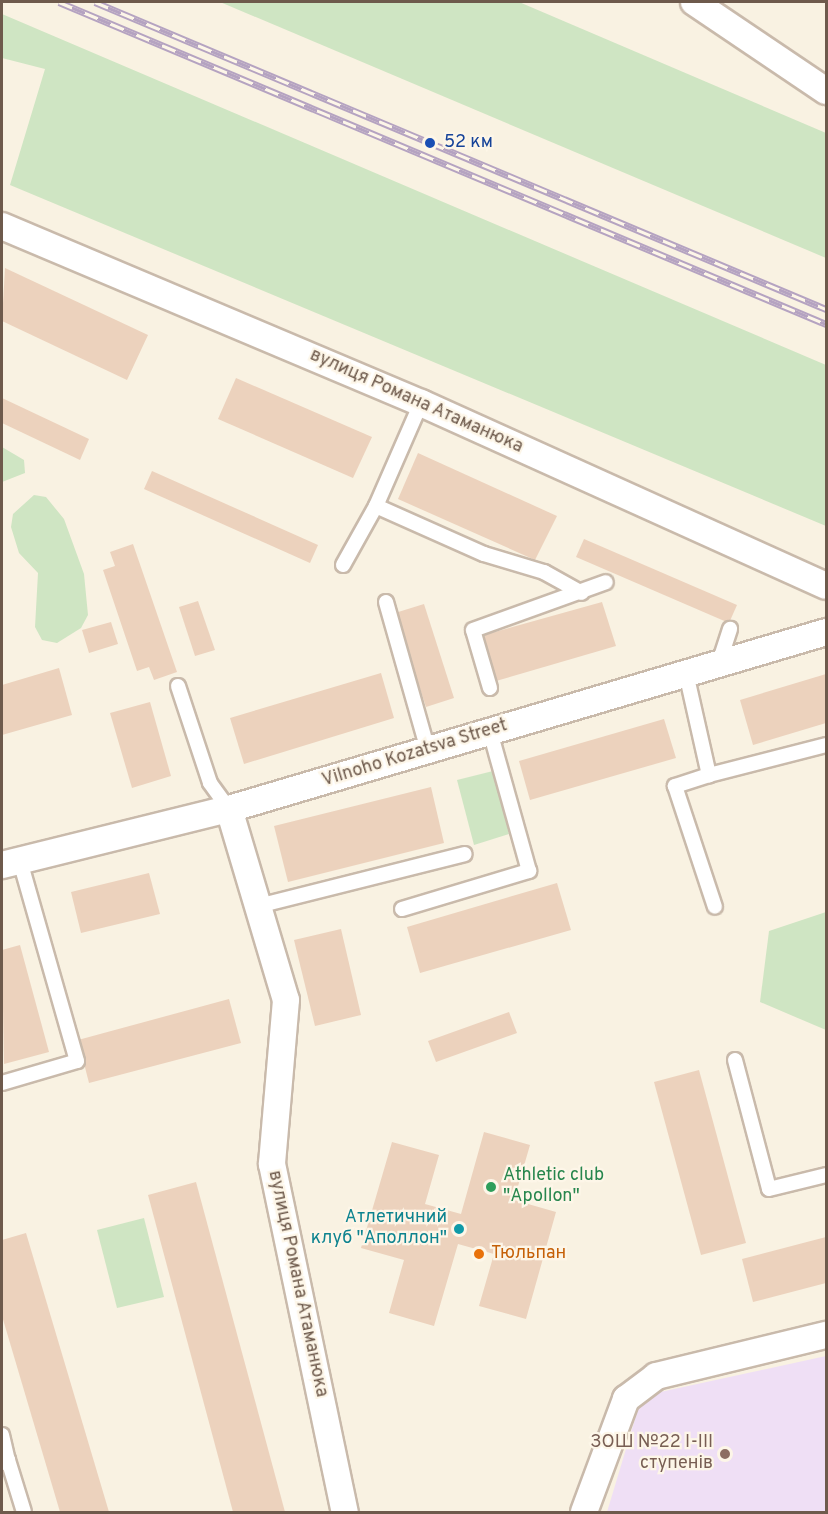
<!DOCTYPE html>
<meta charset="utf-8">
<style>
body{margin:0}
#map{position:relative;width:828px;height:1514px;overflow:hidden;background:#f9f2e2;font-family:Overpass,sans-serif}
div>[style]{position:absolute}
[style*='--x']{left:calc(var(--x)*1px);top:calc(var(--y)*1px);width:calc(var(--w)*1px);rotate:calc(var(--a)*1deg)}
.education>*{inset:0;background:#efdff5}
.green>*{inset:0;background:#cfe5c3}
.building>*{inset:0;background:#ecd2bd}
.roads{filter:drop-shadow(2px 0 #c9baab) drop-shadow(-2px 0 #c9baab) drop-shadow(0 2px #c9baab) drop-shadow(0 -2px #c9baab)}
.lane>*{height:14px;margin:-7px;padding:0 7px;transform-origin:7px;border-radius:7px;background:#fff}
.street>*{height:26px;margin:-13px;padding:0 13px;transform-origin:13px;border-radius:13px;background:#fff}
.rail>*{height:7px;margin-top:-3.5px;transform-origin:0;background:repeating-linear-gradient(90deg,#fdf6e8 0 14px,#b5a3c1 0 28px);box-sizing:border-box;border-block:2px solid #b5a3c1}
.dots>*{width:16px;height:16px;translate:-50% -50%;box-sizing:border-box;border:3px solid #fdf6e8;border-radius:50%}
span{translate:-50% -50%;white-space:nowrap;text-align:center;line-height:1.15;-webkit-text-stroke:4.5px #fdf6e8;paint-order:stroke}
.transit-label{font-size:18px;color:#164399}
.left{translate:0 -50%;text-align:left}
.street-label{font-size:18px;color:#6e5a4c}
.leisure-label{font-size:18px;color:#27864d}
.culture-label{font-size:18px;color:#0d838f}
.right{translate:-100% -50%;text-align:right}
.food-label{font-size:18px;color:#c56008}
.education-label{font-size:18px;color:#785e54}
.frame{position:absolute;inset:0;border:3px solid #6e5a4c;pointer-events:none}
</style>
<div id="map">
<div class="education">
<i style="clip-path:polygon(826px 1356px,826px 1512px,607px 1512px,642px 1396px)"></i>
</div>
<div class="green">
<i style="clip-path:polygon(220px 2px,519px 2px,826px 133px,826px 258px)"></i>
<i style="clip-path:polygon(2px 14px,826px 365px,826px 526px,10px 185px,45px 69px,2px 58px)"></i>
<i style="clip-path:polygon(2px 447px,24px 460px,25px 473px,2px 482px)"></i>
<i style="clip-path:polygon(34px 495px,46px 497px,64px 519px,84px 574px,88px 615px,81px 628px,57px 643px,42px 640px,35px 627px,38px 573px,19px 553px,11px 527px,13px 514px)"></i>
<i style="clip-path:polygon(493px 771px,509px 834px,474px 845px,457px 780px)"></i>
<i style="clip-path:polygon(826px 912px,826px 1030px,760px 1002px,769px 931px)"></i>
<i style="clip-path:polygon(144px 1218px,164px 1297px,117px 1308px,97px 1230px)"></i>
</div>
<div class="building">
<i style="clip-path:polygon(5px 268px,148px 335px,127px 380px,2px 321px)"></i>
<i style="clip-path:polygon(236px 378px,372px 437px,353px 478px,218px 419px)"></i>
<i style="clip-path:polygon(2px 398px,89px 439px,80px 460px,2px 423px)"></i>
<i style="clip-path:polygon(418px 453px,557px 516px,535px 560px,398px 499px)"></i>
<i style="clip-path:polygon(152px 471px,318px 545px,310px 563px,144px 489px)"></i>
<i style="clip-path:polygon(584px 539px,737px 605px,729px 623px,576px 557px)"></i>
<i style="clip-path:polygon(133px 544px,177px 672px,154px 680px,149px 667px,137px 671px,103px 570px,115px 566px,110px 552px)"></i>
<i style="clip-path:polygon(198px 601px,215px 650px,195px 656px,179px 607px)"></i>
<i style="clip-path:polygon(602px 602px,616px 646px,496px 681px,484px 635px)"></i>
<i style="clip-path:polygon(424px 604px,454px 698px,426px 707px,395px 613px)"></i>
<i style="clip-path:polygon(111px 622px,118px 644px,89px 653px,82px 630px)"></i>
<i style="clip-path:polygon(59px 668px,72px 715px,2px 735px,2px 685px)"></i>
<i style="clip-path:polygon(381px 673px,394px 718px,244px 764px,230px 718px)"></i>
<i style="clip-path:polygon(826px 674px,826px 723px,753px 745px,740px 700px)"></i>
<i style="clip-path:polygon(150px 702px,171px 776px,132px 788px,110px 713px)"></i>
<i style="clip-path:polygon(664px 719px,676px 758px,530px 800px,519px 761px)"></i>
<i style="clip-path:polygon(431px 787px,444px 843px,288px 882px,274px 826px)"></i>
<i style="clip-path:polygon(149px 873px,160px 914px,81px 933px,71px 892px)"></i>
<i style="clip-path:polygon(557px 883px,571px 930px,420px 973px,407px 927px)"></i>
<i style="clip-path:polygon(341px 929px,361px 1015px,315px 1026px,294px 940px)"></i>
<i style="clip-path:polygon(20px 945px,49px 1052px,4px 1064px,2px 950px)"></i>
<i style="clip-path:polygon(229px 999px,241px 1043px,89px 1083px,78px 1040px)"></i>
<i style="clip-path:polygon(509px 1012px,517px 1033px,436px 1062px,428px 1041px)"></i>
<i style="clip-path:polygon(699px 1070px,746px 1243px,701px 1255px,654px 1082px)"></i>
<i style="clip-path:polygon(484px 1132px,530px 1145px,514px 1200px,556px 1212px,526px 1319px,479px 1306px,494px 1254px,458px 1244px,434px 1326px,389px 1313px,404px 1260px,361px 1248px,392px 1142px,439px 1155px,425px 1204px,461px 1214px)"></i>
<i style="clip-path:polygon(196px 1182px,285px 1512px,233px 1512px,148px 1195px)"></i>
<i style="clip-path:polygon(26px 1233px,109px 1512px,60px 1512px,2px 1316px,2px 1240px)"></i>
<i style="clip-path:polygon(826px 1237px,826px 1283px,753px 1302px,742px 1259px)"></i>
</div>
<div class="roads">
<div class="lane">
<i style="--x:421;--y:403;--w:112;--a:113.6"></i>
<i style="--x:376;--y:506;--w:118;--a:24"></i>
<i style="--x:484;--y:554;--w:63;--a:16.7"></i>
<i style="--x:544;--y:572;--w:43;--a:28.9"></i>
<i style="--x:343;--y:565;--w:68;--a:-60.8"></i>
<i style="--x:386;--y:602;--w:154;--a:74.2"></i>
<i style="--x:719;--y:663;--w:36;--a:-72"></i>
<i style="--x:686;--y:673;--w:105;--a:77.3"></i>
<i style="--x:709;--y:775;--w:121;--a:-14.4"></i>
<i style="--x:178;--y:686;--w:102;--a:71.7"></i>
<i style="--x:210;--y:783;--w:32;--a:54"></i>
<i style="--x:490;--y:688;--w:60;--a:-106.3"></i>
<i style="--x:473;--y:630;--w:141;--a:-19.8"></i>
<i style="--x:709;--y:775;--w:36;--a:162"></i>
<i style="--x:675;--y:786;--w:127;--a:71.7"></i>
<i style="--x:258;--y:906;--w:213;--a:-14.1"></i>
<i style="--x:402;--y:909;--w:133;--a:-16.7"></i>
<i style="--x:529;--y:871;--w:145;--a:-105.6"></i>
<i style="--x:735;--y:1060;--w:133;--a:75.2"></i>
<i style="--x:769;--y:1189;--w:59;--a:-13.8"></i>
<i style="--x:2;--y:1083;--w:78;--a:-16.3"></i>
<i style="--x:77;--y:1061;--w:208;--a:-105.9"></i>
<i style="--x:2;--y:1435;--w:26;--a:77"></i>
<i style="--x:2;--y:1463;--w:7;--a:-27"></i>
<i style="--x:8;--y:1460;--w:54;--a:72.9"></i>
</div>
<div class="street">
<i style="--x:694;--y:2;--w:159;--a:34"></i>
<i style="--x:2;--y:226;--w:455;--a:22.9"></i>
<i style="--x:421;--y:403;--w:444;--a:24.3"></i>
<i style="--x:229;--y:809;--w:199;--a:73.4"></i>
<i style="--x:286;--y:1000;--w:165;--a:94.9"></i>
<i style="--x:272;--y:1164;--w:356;--a:78.2"></i>
<i style="--x:2;--y:865;--w:234;--a:-13.9"></i>
<i style="--x:229;--y:809;--w:623;--a:-16.51"></i>
<i style="--x:584;--y:1512;--w:121;--a:-69.6"></i>
<i style="--x:626;--y:1399;--w:38;--a:-37"></i>
<i style="--x:656;--y:1376;--w:175;--a:-13.6"></i>
</div>
</div>
<div class="rail">
<i style="--x:59;--y:2;--w:832;--a:22.77"></i>
<i style="--x:95;--y:2;--w:793;--a:22.78"></i>
</div>
<div class="dots">
<i style="left:430px;top:143px;background:#1a4fb4"></i>
<i style="left:491px;top:1187px;background:#2e9e5b"></i>
<i style="left:459px;top:1229px;background:#0f9aa8"></i>
<i style="left:479px;top:1254px;background:#e8710a"></i>
<i style="left:725px;top:1454px;background:#8d6e63"></i>
</div>
<div class="transit-label">
<span class="left" style="left:444px;top:143px">52 км</span>
</div>
<div class="street-label">
<span style="left:416px;top:402px;rotate:24deg">вулиця Романа Атаманюка</span>
<span style="left:415px;top:754px;rotate:-17deg">Vilnoho Kozatsva Street</span>
<span style="left:297px;top:1284px;rotate:78deg">вулиця Романа Атаманюка</span>
</div>
<div class="leisure-label">
<span class="left" style="left:503px;top:1187px">Athletic club<br>"Apollon"</span>
</div>
<div class="culture-label">
<span class="right" style="left:447px;top:1229px">Атлетичний<br>клуб "Аполлон"</span>
</div>
<div class="food-label">
<span class="left" style="left:491px;top:1254px">Тюльпан</span>
</div>
<div class="education-label">
<span class="right" style="left:713px;top:1454px">ЗОШ №22 І-ІІІ<br>ступенів</span>
</div>
<div class="frame"></div>
</div>
